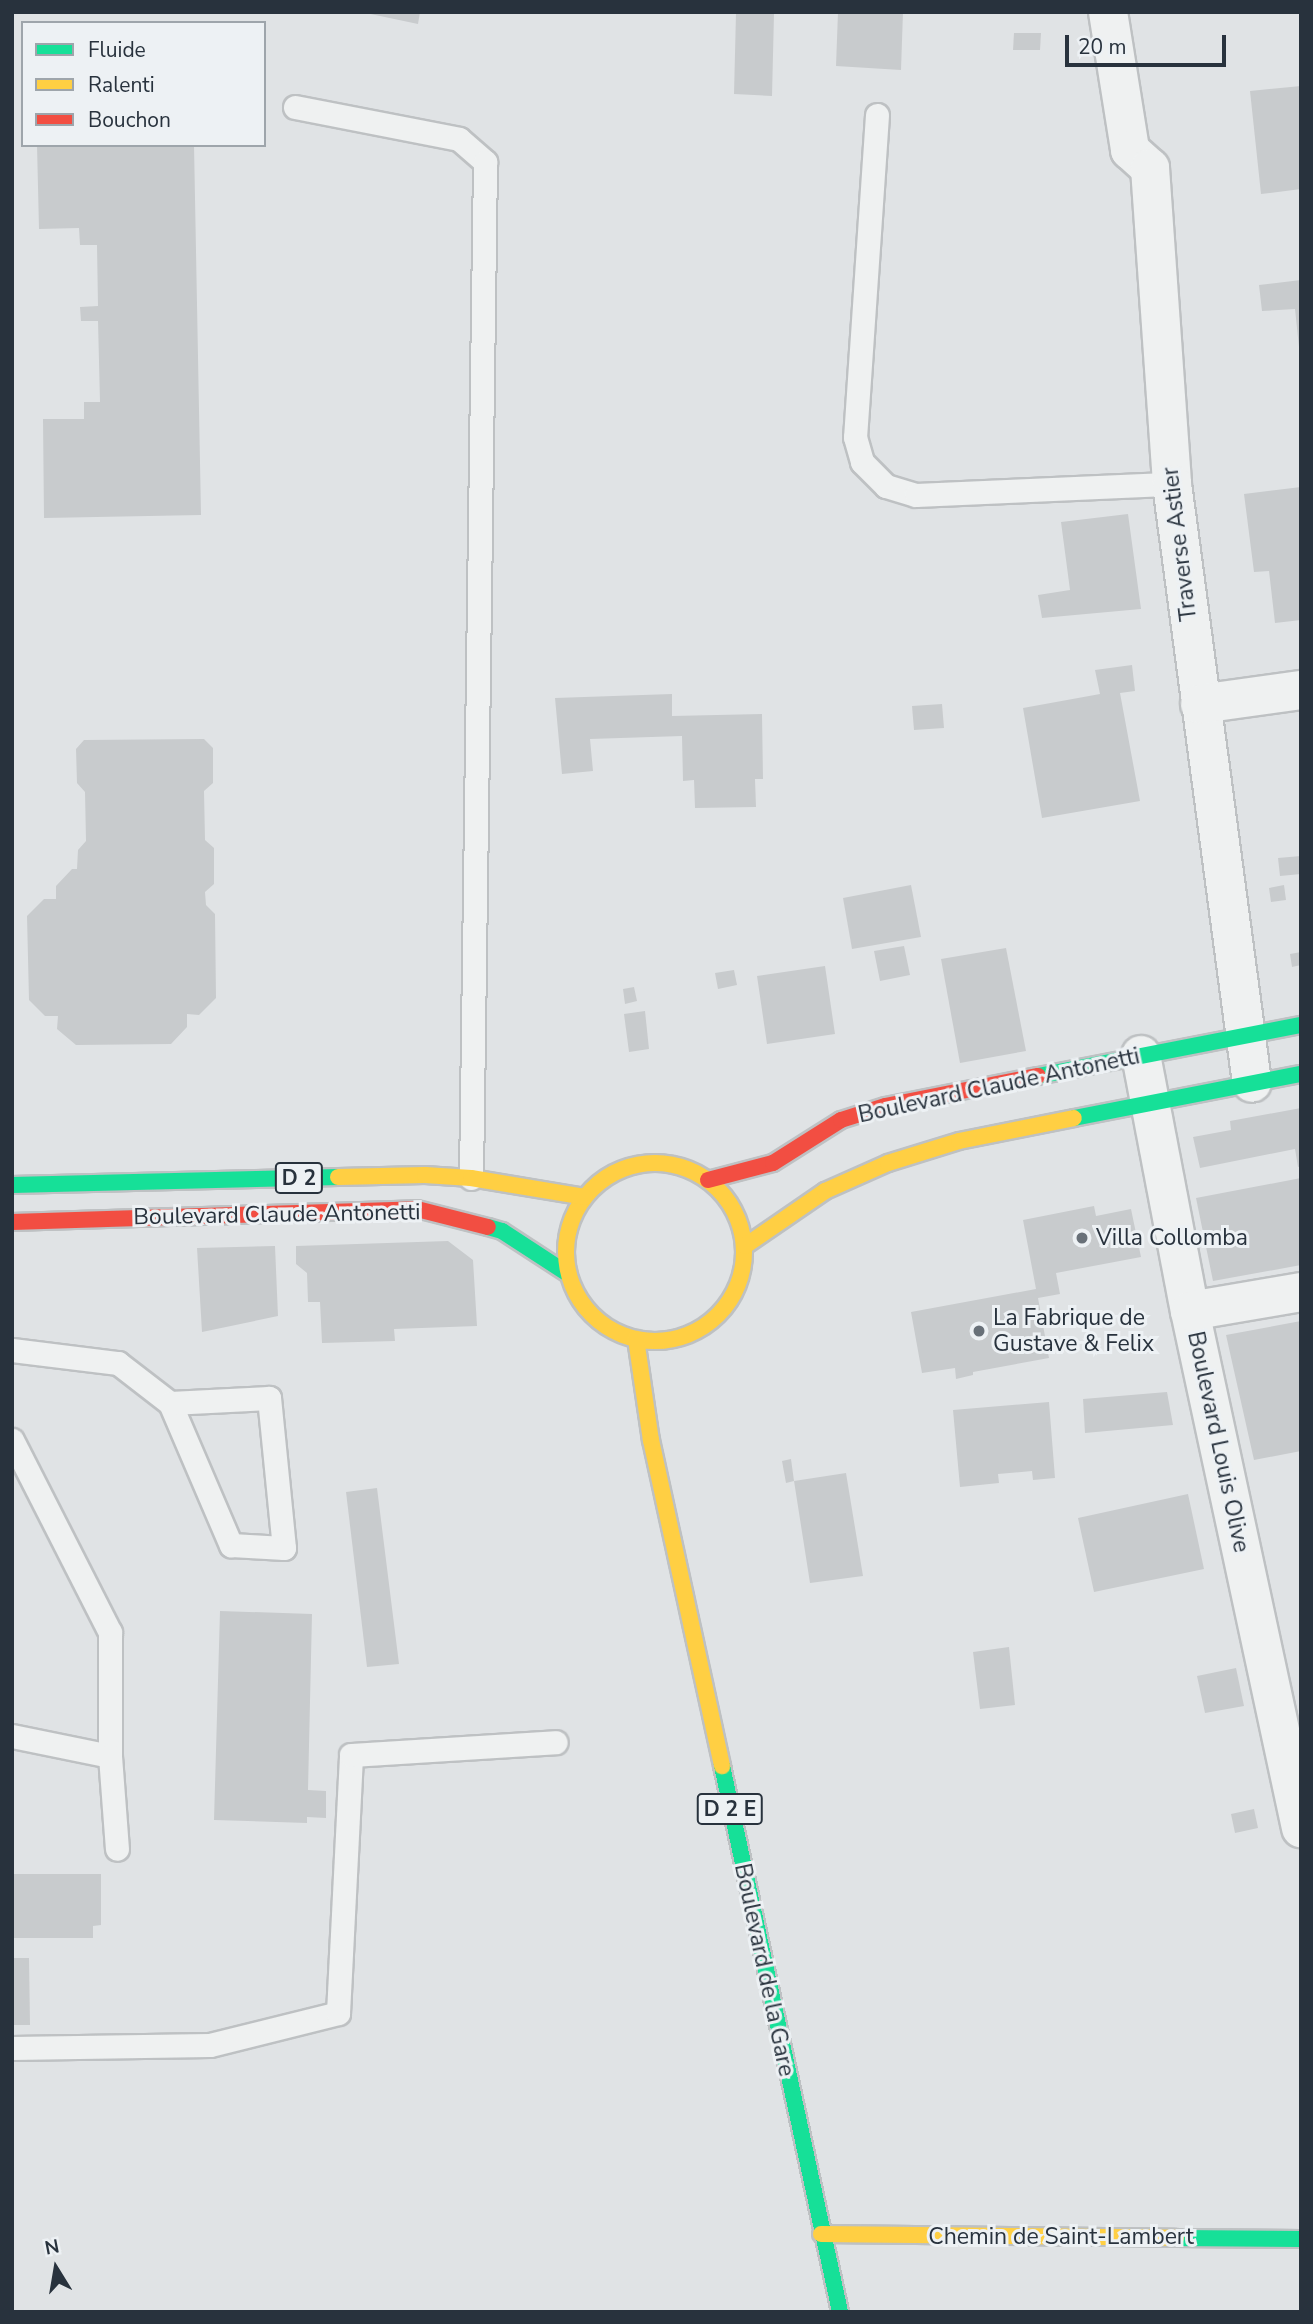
<!DOCTYPE html>
<style>
body{margin:0}
#map{position:relative;width:1313px;height:2324px;overflow:hidden;background:#e0e3e5;font-family:"Nunito Sans",sans-serif}
div>[style]{position:absolute}
[style*='--x']{left:calc(var(--x)*1px);top:calc(var(--y)*1px);width:calc(var(--w)*1px);rotate:calc(var(--a)*1deg)}
.building>*{inset:0;background:#c8cbcd}
.roads{filter:drop-shadow(2px 0 #bec1c3) drop-shadow(-2px 0 #bec1c3) drop-shadow(0 2px #bec1c3) drop-shadow(0 -2px #bec1c3)}
.lane>*{height:23px;margin:-11.5px;padding:0 11.5px;transform-origin:11.5px;border-radius:11.5px;background:#eff1f1}
.street>*{height:38px;margin:-19px;padding:0 19px;transform-origin:19px;border-radius:19px;background:#eff1f1}
.fast>*{height:16px;margin:-8px;padding:0 8px;transform-origin:8px;border-radius:8px;background:#16e098}
.slow>*{height:16px;margin:-8px;padding:0 8px;transform-origin:8px;border-radius:8px;background:#ffcf43}
.slow>.ring{margin:-8px;padding:0;box-sizing:content-box;background:none;border:16px solid #ffcf43;border-radius:50%}
.jam>*{height:16px;margin:-8px;padding:0 8px;transform-origin:8px;border-radius:8px;background:#f24e42}
.dots>*{width:19px;height:19px;translate:-50% -50%;box-sizing:border-box;border:4px solid #edf1f4;border-radius:50%}
span{translate:-50% -50%;white-space:nowrap;text-align:center;line-height:1.15;-webkit-text-stroke:6px #edf1f4;paint-order:stroke}
.shield-label span{padding:2px 5px;background:#edf1f4;border:2px solid;border-radius:5px;-webkit-text-stroke-width:0}
.shield-label{font-size:21px;color:#28323d;font-weight:700}
.street-label{font-size:23px;color:#28323d}
.poi-label{font-size:23px;color:#28323d}
.left{translate:0 -50%;text-align:left}
.frame{position:absolute;inset:0;border:14px solid #28323d;pointer-events:none}
.legend{position:absolute;left:21px;top:21px;width:245px;height:126px;box-sizing:border-box;background:#edf1f4;border:2px solid #9ea5ab;margin:0;padding:9px 12px;list-style:none;font-size:21px;color:#28323d}
.legend li{display:flex;align-items:center;gap:14px;height:35px}
.legend b{width:35px;border:2px solid #9ea5ab}
.north{position:absolute;left:21px;top:2233px;width:70px;height:70px;-webkit-text-stroke:5px #edf1f4;paint-order:stroke;rotate:349deg;font-size:19px;font-weight:700;line-height:28px;text-align:center;color:#28323d}
.north::after{content:'';display:block;margin:auto;width:24px;height:32px;background:#28323d;clip-path:polygon(50% 0,100% 100%,50% 72%,0 100%)}
.scale{position:absolute;left:1065px;top:35px;width:161px;height:32px;box-sizing:border-box;border:4px solid #28323d;border-top:0;padding-left:9px;font-size:21px;line-height:24px;white-space:nowrap;color:#28323d;-webkit-text-stroke:5px #edf1f4;paint-order:stroke}
</style>
<div id="map">
<div class="building">
<i style="clip-path:polygon(361px 12px,420px 12px,418px 24px)"></i>
<i style="clip-path:polygon(838px 12px,903px 12px,901px 70px,836px 66px)"></i>
<i style="clip-path:polygon(736px 13px,774px 14px,772px 96px,734px 94px)"></i>
<i style="clip-path:polygon(1014px 33px,1041px 33px,1040px 50px,1013px 50px)"></i>
<i style="clip-path:polygon(1301px 86px,1301px 189px,1261px 194px,1250px 91px)"></i>
<i style="clip-path:polygon(37px 145px,194px 145px,201px 515px,44px 518px,43px 419px,84px 419px,84px 402px,100px 402px,98px 321px,81px 321px,80px 307px,98px 306px,97px 245px,80px 245px,79px 228px,39px 229px)"></i>
<i style="clip-path:polygon(1301px 280px,1301px 347px,1299px 347px,1295px 309px,1262px 311px,1259px 285px)"></i>
<i style="clip-path:polygon(1301px 487px,1301px 620px,1275px 623px,1269px 571px,1254px 572px,1244px 494px)"></i>
<i style="clip-path:polygon(1128px 514px,1141px 609px,1042px 618px,1038px 595px,1070px 590px,1061px 522px)"></i>
<i style="clip-path:polygon(1132px 665px,1135px 691px,1120px 693px,1140px 801px,1042px 818px,1023px 708px,1100px 694px,1095px 670px)"></i>
<i style="clip-path:polygon(672px 694px,672px 716px,762px 714px,763px 779px,755px 779px,756px 807px,695px 808px,694px 780px,683px 781px,682px 736px,590px 739px,593px 771px,562px 774px,555px 698px)"></i>
<i style="clip-path:polygon(942px 704px,944px 728px,914px 730px,912px 706px)"></i>
<i style="clip-path:polygon(204px 739px,213px 748px,213px 783px,204px 791px,205px 840px,214px 848px,214px 884px,205px 892px,206px 905px,215px 914px,216px 998px,199px 1015px,187px 1014px,187px 1027px,171px 1044px,76px 1045px,57px 1029px,58px 1016px,45px 1016px,29px 1000px,27px 916px,44px 899px,56px 899px,56px 886px,72px 869px,77px 869px,78px 850px,86px 841px,85px 792px,77px 783px,76px 749px,84px 740px)"></i>
<i style="clip-path:polygon(1301px 856px,1301px 874px,1280px 876px,1278px 858px)"></i>
<i style="clip-path:polygon(911px 885px,921px 937px,852px 949px,843px 898px)"></i>
<i style="clip-path:polygon(1284px 885px,1286px 900px,1271px 902px,1269px 888px)"></i>
<i style="clip-path:polygon(904px 946px,910px 975px,880px 981px,874px 951px)"></i>
<i style="clip-path:polygon(1006px 948px,1026px 1051px,960px 1063px,941px 959px)"></i>
<i style="clip-path:polygon(1301px 952px,1301px 965px,1292px 967px,1290px 954px)"></i>
<i style="clip-path:polygon(825px 966px,835px 1034px,767px 1044px,757px 976px)"></i>
<i style="clip-path:polygon(734px 970px,737px 985px,718px 989px,715px 973px)"></i>
<i style="clip-path:polygon(634px 987px,637px 1001px,625px 1004px,623px 989px)"></i>
<i style="clip-path:polygon(645px 1011px,649px 1049px,629px 1052px,624px 1014px)"></i>
<i style="clip-path:polygon(1301px 1108px,1301px 1166px,1298px 1167px,1295px 1149px,1200px 1168px,1193px 1137px,1231px 1130px,1230px 1121px)"></i>
<i style="clip-path:polygon(1301px 1178px,1301px 1265px,1213px 1281px,1196px 1198px)"></i>
<i style="clip-path:polygon(1094px 1206px,1096px 1216px,1131px 1209px,1141px 1257px,1056px 1273px,1060px 1294px,1038px 1298px,1049px 1358px,973px 1372px,973px 1375px,956px 1379px,955px 1368px,922px 1373px,911px 1312px,1036px 1289px,1023px 1220px)"></i>
<i style="clip-path:polygon(448px 1241px,473px 1260px,477px 1326px,394px 1329px,395px 1341px,322px 1343px,320px 1302px,308px 1302px,307px 1273px,296px 1264px,296px 1246px)"></i>
<i style="clip-path:polygon(275px 1246px,278px 1316px,202px 1332px,197px 1248px)"></i>
<i style="clip-path:polygon(1301px 1321px,1301px 1451px,1254px 1460px,1226px 1335px)"></i>
<i style="clip-path:polygon(1167px 1392px,1173px 1425px,1085px 1433px,1083px 1399px)"></i>
<i style="clip-path:polygon(1049px 1402px,1055px 1478px,1033px 1480px,1032px 1471px,998px 1474px,999px 1483px,960px 1487px,953px 1410px)"></i>
<i style="clip-path:polygon(791px 1459px,794px 1481px,786px 1483px,782px 1461px)"></i>
<i style="clip-path:polygon(846px 1473px,863px 1576px,810px 1583px,794px 1481px)"></i>
<i style="clip-path:polygon(377px 1488px,399px 1664px,367px 1667px,346px 1492px)"></i>
<i style="clip-path:polygon(1188px 1494px,1204px 1569px,1094px 1592px,1078px 1518px)"></i>
<i style="clip-path:polygon(220px 1611px,312px 1614px,308px 1790px,326px 1791px,326px 1818px,307px 1817px,307px 1823px,214px 1820px)"></i>
<i style="clip-path:polygon(1009px 1647px,1015px 1705px,980px 1709px,973px 1652px)"></i>
<i style="clip-path:polygon(1236px 1668px,1244px 1706px,1205px 1713px,1197px 1676px)"></i>
<i style="clip-path:polygon(1254px 1809px,1258px 1828px,1235px 1833px,1231px 1814px)"></i>
<i style="clip-path:polygon(12px 1874px,101px 1874px,101px 1925px,93px 1926px,93px 1938px,12px 1938px)"></i>
<i style="clip-path:polygon(12px 1958px,29px 1958px,30px 2025px,12px 2025px)"></i>
</div>
<div class="roads">
<div class="lane">
<i style="--x:295;--y:107;--w:167;--a:11"></i>
<i style="--x:459;--y:139;--w:35;--a:41"></i>
<i style="--x:485;--y:162;--w:1016;--a:90.79"></i>
<i style="--x:877;--y:115;--w:323;--a:93.9"></i>
<i style="--x:855;--y:437;--w:26;--a:74"></i>
<i style="--x:862;--y:462;--w:34;--a:45"></i>
<i style="--x:886;--y:486;--w:31;--a:17"></i>
<i style="--x:916;--y:495;--w:256;--a:-2.5"></i>
<i style="--x:12;--y:1350;--w:107;--a:7"></i>
<i style="--x:118;--y:1363;--w:66;--a:37.6"></i>
<i style="--x:170;--y:1403;--w:155;--a:66.8"></i>
<i style="--x:231;--y:1545;--w:53;--a:3.2"></i>
<i style="--x:284;--y:1548;--w:151;--a:-95.7"></i>
<i style="--x:269;--y:1398;--w:99;--a:177.1"></i>
<i style="--x:12;--y:1440;--w:216;--a:63"></i>
<i style="--x:110;--y:1632;--w:124;--a:90"></i>
<i style="--x:110;--y:1756;--w:100;--a:-168.5"></i>
<i style="--x:110;--y:1756;--w:93;--a:85.7"></i>
<i style="--x:12;--y:2048;--w:198;--a:-0.9"></i>
<i style="--x:210;--y:2045;--w:132;--a:-14"></i>
<i style="--x:338;--y:2013;--w:258;--a:-87.1"></i>
<i style="--x:351;--y:1755;--w:205;--a:-3.6"></i>
</div>
<div class="street">
<i style="--x:1108;--y:12;--w:140;--a:80.9"></i>
<i style="--x:1130;--y:150;--w:27;--a:42"></i>
<i style="--x:1150;--y:168;--w:317;--a:86"></i>
<i style="--x:1172;--y:484;--w:604;--a:82.39"></i>
<i style="--x:1200;--y:704;--w:102;--a:-7.9"></i>
<i style="--x:1141;--y:1055;--w:261;--a:79.2"></i>
<i style="--x:1190;--y:1311;--w:529;--a:77.88"></i>
<i style="--x:1190;--y:1311;--w:113;--a:-9.7"></i>
</div>
<div class="fast">
<i style="--x:1038;--y:1076;--w:268;--a:-11"></i>
<i style="--x:1074;--y:1118;--w:231;--a:-11"></i>
<i style="--x:12;--y:1185;--w:326;--a:-1.4"></i>
<i style="--x:488;--y:1227;--w:15;--a:16"></i>
<i style="--x:502;--y:1231;--w:79;--a:33.1"></i>
<i style="--x:722;--y:1766;--w:559;--a:77.8"></i>
<i style="--x:1176;--y:2238;--w:125;--a:0.5"></i>
</div>
<div class="slow">
<i class="ring" style="left:566px;top:1163px;width:162px;height:162px"></i>
<i style="--x:338;--y:1177;--w:87;--a:-1.3"></i>
<i style="--x:425;--y:1175;--w:46;--a:3.7"></i>
<i style="--x:471;--y:1178;--w:115;--a:9.5"></i>
<i style="--x:745;--y:1246;--w:97;--a:-34.5"></i>
<i style="--x:825;--y:1191;--w:69;--a:-24"></i>
<i style="--x:888;--y:1163;--w:74;--a:-17.2"></i>
<i style="--x:959;--y:1141;--w:117;--a:-11.3"></i>
<i style="--x:636;--y:1339;--w:102;--a:81.6"></i>
<i style="--x:651;--y:1440;--w:334;--a:77.7"></i>
<i style="--x:821;--y:2234;--w:355;--a:0.6"></i>
</div>
<div class="jam">
<i style="--x:708;--y:1180;--w:67;--a:-14.7"></i>
<i style="--x:773;--y:1163;--w:80;--a:-32.3"></i>
<i style="--x:841;--y:1120;--w:46;--a:-17.7"></i>
<i style="--x:885;--y:1106;--w:156;--a:-11.1"></i>
<i style="--x:12;--y:1222;--w:405;--a:-1.8"></i>
<i style="--x:417;--y:1209;--w:73;--a:14.2"></i>
</div>
</div>
<div class="dots">
<i style="left:1082px;top:1238px;background:#687078"></i>
<i style="left:979px;top:1331px;background:#687078"></i>
</div>
<div class="shield-label">
<span style="left:299px;top:1178px">D 2</span>
<span style="left:730px;top:1809px">D 2 E</span>
</div>
<div class="street-label">
<span style="left:1180px;top:544px;rotate:-97deg">Traverse Astier</span>
<span style="left:999px;top:1086px;rotate:-12deg">Boulevard Claude Antonetti</span>
<span style="left:277px;top:1215px;rotate:-1deg">Boulevard Claude Antonetti</span>
<span style="left:1218px;top:1442px;rotate:78deg">Boulevard Louis Olive</span>
<span style="left:764px;top:1970px;rotate:78deg">Boulevard de la Gare</span>
<span style="left:1061px;top:2237px">Chemin de Saint-Lambert</span>
</div>
<div class="poi-label">
<span class="left" style="left:1096px;top:1238px">Villa Collomba</span>
<span class="left" style="left:993px;top:1331px">La Fabrique de<br>Gustave &amp; Felix</span>
</div>
<div class="frame"></div>
<ul class="legend">
<li><b style="height:9px;background:#16e098"></b>Fluide</li>
<li><b style="height:9px;background:#ffcf43"></b>Ralenti</li>
<li><b style="height:9px;background:#f24e42"></b>Bouchon</li>
</ul>
<div class="north">N</div>
<div class="scale">20 m</div>
</div>
